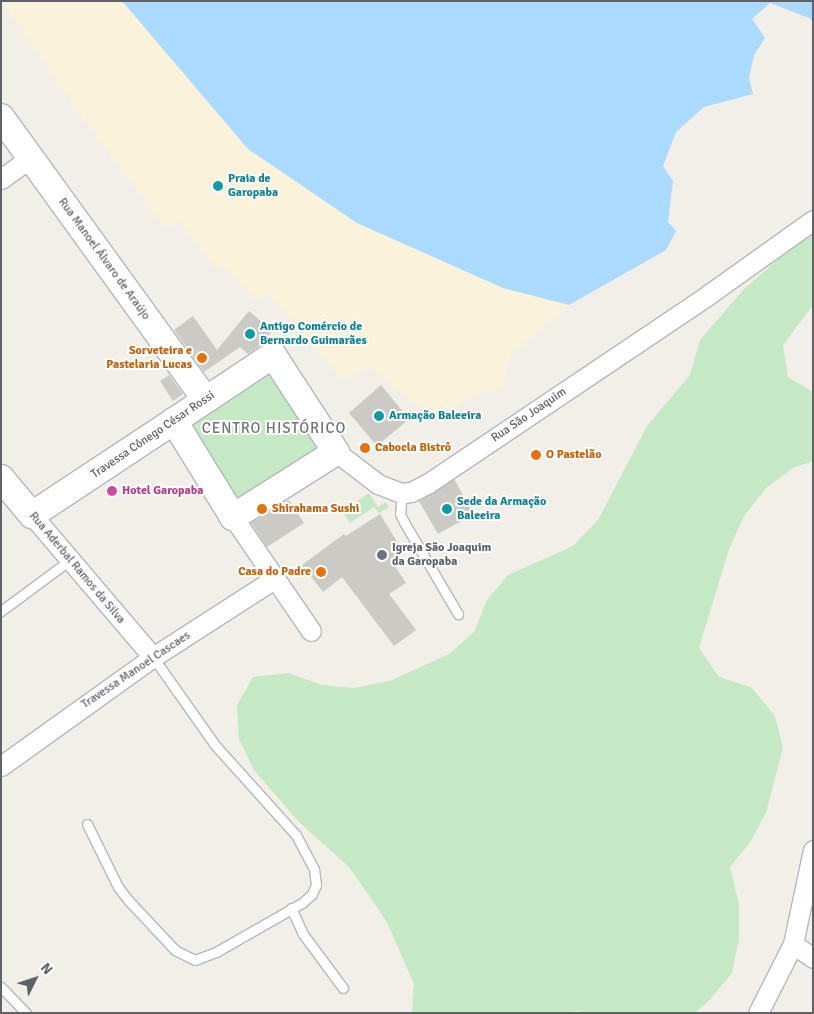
<!DOCTYPE html>
<meta charset="utf-8">
<style>
body{margin:0}
#map{position:relative;width:814px;height:1014px;overflow:hidden;background:#f1efe8;font-family:Signika,sans-serif}
div>[style]{position:absolute}
[style*='--x']{left:calc(var(--x)*1px);top:calc(var(--y)*1px);width:calc(var(--w)*1px);rotate:calc(var(--a)*1deg)}
.green>*{inset:0;background:#c5e8c5}
.sand>*{inset:0;background:#fbf3d9}
.water>*{inset:0;background:#aadaff}
.building>*{inset:0;background:#cccac5}
.roads{filter:drop-shadow(1px 0 #b5b8bc) drop-shadow(-1px 0 #b5b8bc) drop-shadow(0 1px #b5b8bc) drop-shadow(0 -1px #b5b8bc)}
.lane>*{height:9px;margin:-4.5px;padding:0 4.5px;transform-origin:4.5px;border-radius:4.5px;background:#fff}
.street>*{height:19px;margin:-9.5px;padding:0 9.5px;transform-origin:9.5px;border-radius:9.5px;background:#fff}
.secondary>*{height:26px;margin:-13px;padding:0 13px;transform-origin:13px;border-radius:13px;background:#fff}
.dots>*{width:14px;height:14px;translate:-50% -50%;box-sizing:border-box;border:2px solid #fff;border-radius:50%}
span{translate:-50% -50%;white-space:nowrap;text-align:center;line-height:1.15;-webkit-text-stroke:4px #fff;paint-order:stroke}
.culture-label{font-size:12px;color:#0d838f;font-weight:700}
.left{translate:0 -50%;text-align:left}
.street-label{font-size:12px;color:#5f6368}
.food-label{font-size:12px;color:#c56008;font-weight:700}
.right{translate:-100% -50%;text-align:right}
.hotel-label{font-size:12px;color:#b23c85;font-weight:700}
.worship-label{font-size:12px;color:#5b616d;font-weight:700}
.quarter-label{font-size:15px;color:#70757a;letter-spacing:1px}
.frame{position:absolute;inset:0;border:2px solid #5f6368;pointer-events:none}
.north{position:absolute;left:10px;top:954px;width:50px;height:50px;-webkit-text-stroke:4px #fff;paint-order:stroke;rotate:49deg;font-size:14px;font-weight:700;line-height:20px;text-align:center;color:#5f6368}
.north::after{content:'';display:block;margin:auto;width:18px;height:22px;background:#5f6368;clip-path:polygon(50% 0,100% 100%,50% 72%,0 100%)}
</style>
<div id="map">
<div class="green">
<i style="clip-path:polygon(813px 235px,813px 305px,783px 345px,788px 377px,813px 392px,813px 461px,793px 468px,767px 487px,744px 516px,729px 549px,699px 648px,719px 677px,751px 687px,775px 716px,783px 748px,766px 813px,750px 842px,730px 867px,739px 904px,739px 938px,732px 973px,707px 1003px,694px 1013px,583px 1013px,578px 1011px,565px 1013px,412px 1013px,414px 984px,387px 922px,350px 868px,298px 821px,254px 770px,239px 739px,237px 705px,253px 677px,288px 673px,322px 685px,354px 688px,390px 681px,449px 654px,474px 632px,487px 600px,508px 575px,573px 546px,598px 520px,647px 426px,690px 375px,700px 340px,743px 290px,792px 247px)"></i>
<i style="clip-path:polygon(268px 367px,323px 450px,235px 505px,182px 421px)"></i>
<i style="clip-path:polygon(369px 493px,378px 507px,386px 502px,389px 507px,379px 513px,374px 507px,350px 523px,342px 511px)"></i>
</div>
<div class="sand">
<i style="clip-path:polygon(2px 1px,122px 1px,248px 149px,357px 223px,503px 288px,569px 305px,510px 356px,503px 387px,484px 392px,447px 410px,425px 412px,369px 366px,342px 380px,270px 294px,256px 301px,224px 264px,216px 269px,180px 222px,165px 227px,85px 121px)"></i>
</div>
<div class="water">
<i style="clip-path:polygon(122px 1px,813px 1px,813px 22px,809px 18px,770px 3px,752px 19px,765px 38px,754px 55px,749px 78px,753px 94px,704px 107px,676px 132px,663px 166px,673px 181px,668px 222px,676px 231px,666px 250px,569px 305px,503px 288px,357px 223px,248px 149px)"></i>
</div>
<div class="building">
<i style="clip-path:polygon(249px 311px,272px 331px,261px 345px,248px 354px,240px 347px,204px 372px,174px 330px,193px 316px,217px 350px)"></i>
<i style="clip-path:polygon(169px 375px,183px 394px,173px 401px,160px 381px)"></i>
<i style="clip-path:polygon(381px 385px,409px 419px,377px 446px,349px 413px)"></i>
<i style="clip-path:polygon(454px 479px,474px 514px,438px 534px,419px 501px)"></i>
<i style="clip-path:polygon(289px 500px,304px 523px,267px 547px,251px 523px)"></i>
<i style="clip-path:polygon(380px 514px,403px 551px,390px 559px,406px 583px,389px 594px,416px 630px,394px 646px,342px 577px,323px 592px,302px 565px,344px 534px,346px 536px)"></i>
</div>
<div class="roads">
<div class="lane">
<i style="--x:402;--y:493;--w:21;--a:95"></i>
<i style="--x:400;--y:514;--w:9;--a:63"></i>
<i style="--x:404;--y:522;--w:107;--a:59.6"></i>
<i style="--x:1;--y:611;--w:86;--a:-36.5"></i>
<i style="--x:87;--y:824;--w:70;--a:63.8"></i>
<i style="--x:118;--y:887;--w:18;--a:52"></i>
<i style="--x:129;--y:901;--w:67;--a:46.8"></i>
<i style="--x:175;--y:950;--w:22;--a:27"></i>
<i style="--x:195;--y:960;--w:22;--a:-21"></i>
<i style="--x:216;--y:952;--w:99;--a:-29.7"></i>
<i style="--x:302;--y:903;--w:13;--a:-42"></i>
<i style="--x:312;--y:894;--w:10;--a:-66"></i>
<i style="--x:316;--y:885;--w:16;--a:-97"></i>
<i style="--x:314;--y:869;--w:40;--a:-118"></i>
<i style="--x:295;--y:834;--w:120;--a:-132"></i>
<i style="--x:215;--y:745;--w:108;--a:-125.2"></i>
<i style="--x:291;--y:908;--w:29;--a:65"></i>
<i style="--x:303;--y:934;--w:67;--a:53.5"></i>
<i style="--x:1;--y:987;--w:36;--a:46"></i>
</div>
<div class="street">
<i style="--x:1;--y:179;--w:36;--a:-36"></i>
<i style="--x:336;--y:452;--w:53;--a:37.3"></i>
<i style="--x:378;--y:484;--w:26;--a:21"></i>
<i style="--x:402;--y:493;--w:9;--a:-6"></i>
<i style="--x:411;--y:492;--w:18;--a:-27"></i>
<i style="--x:427;--y:484;--w:339;--a:-33.9"></i>
<i style="--x:708;--y:295;--w:129;--a:-35.5"></i>
<i style="--x:32;--y:515;--w:187;--a:49.6"></i>
<i style="--x:233;--y:517;--w:138;--a:55.6"></i>
<i style="--x:1;--y:766;--w:187;--a:-35.6"></i>
<i style="--x:153;--y:657;--w:144;--a:-32.8"></i>
<i style="--x:793;--y:944;--w:24;--a:35"></i>
<i style="--x:758;--y:1013;--w:77;--a:-63.1"></i>
<i style="--x:793;--y:944;--w:96;--a:-78"></i>
</div>
<div class="secondary">
<i style="--x:1;--y:117;--w:349;--a:54.1"></i>
<i style="--x:1;--y:478;--w:48;--a:50"></i>
<i style="--x:32;--y:515;--w:170;--a:-33.5"></i>
<i style="--x:174;--y:421;--w:119;--a:-33.7"></i>
<i style="--x:273;--y:355;--w:116;--a:57"></i>
<i style="--x:336;--y:452;--w:122;--a:147.7"></i>
<i style="--x:233;--y:517;--w:113;--a:-121.6"></i>
</div>
</div>
<div class="dots">
<i style="left:218px;top:186px;background:#0f9aa8"></i>
<i style="left:250px;top:334px;background:#0f9aa8"></i>
<i style="left:202px;top:358px;background:#e8710a"></i>
<i style="left:379px;top:416px;background:#0f9aa8"></i>
<i style="left:365px;top:448px;background:#e8710a"></i>
<i style="left:536px;top:455px;background:#e8710a"></i>
<i style="left:112px;top:491px;background:#d1479c"></i>
<i style="left:262px;top:509px;background:#e8710a"></i>
<i style="left:447px;top:509px;background:#0f9aa8"></i>
<i style="left:382px;top:555px;background:#6b7280"></i>
<i style="left:321px;top:572px;background:#e8710a"></i>
</div>
<div class="culture-label">
<span class="left" style="left:228px;top:186px">Praia de<br>Garopaba</span>
<span class="left" style="left:260px;top:334px">Antigo Comércio de<br>Bernardo Guimarães</span>
<span class="left" style="left:389px;top:416px">Armação Baleeira</span>
<span class="left" style="left:457px;top:509px">Sede da Armação<br>Baleeira</span>
</div>
<div class="street-label">
<span style="left:104px;top:259px;rotate:54deg">Rua Manoel Álvaro de Araújo</span>
<span style="left:529px;top:415px;rotate:-34deg">Rua São Joaquim</span>
<span style="left:153px;top:435px;rotate:-34deg">Travessa Cônego César Rossi</span>
<span style="left:77px;top:568px;rotate:50deg">Rua Aderbal Ramos da Silva</span>
<span style="left:136px;top:670px;rotate:-34deg">Travessa Manoel Cascaes</span>
</div>
<div class="food-label">
<span class="right" style="left:192px;top:358px">Sorveteira e<br>Pastelaria Lucas</span>
<span class="left" style="left:375px;top:448px">Cabocla Bistrô</span>
<span class="left" style="left:546px;top:455px">O Pastelão</span>
<span class="left" style="left:272px;top:509px">Shirahama Sushi</span>
<span class="right" style="left:311px;top:572px">Casa do Padre</span>
</div>
<div class="hotel-label">
<span class="left" style="left:122px;top:491px">Hotel Garopaba</span>
</div>
<div class="worship-label">
<span class="left" style="left:392px;top:555px">Igreja São Joaquim<br>da Garopaba</span>
</div>
<div class="quarter-label">
<span style="left:274px;top:429px">CENTRO HISTÓRICO</span>
</div>
<div class="frame"></div>
<div class="north">N</div>
</div>
